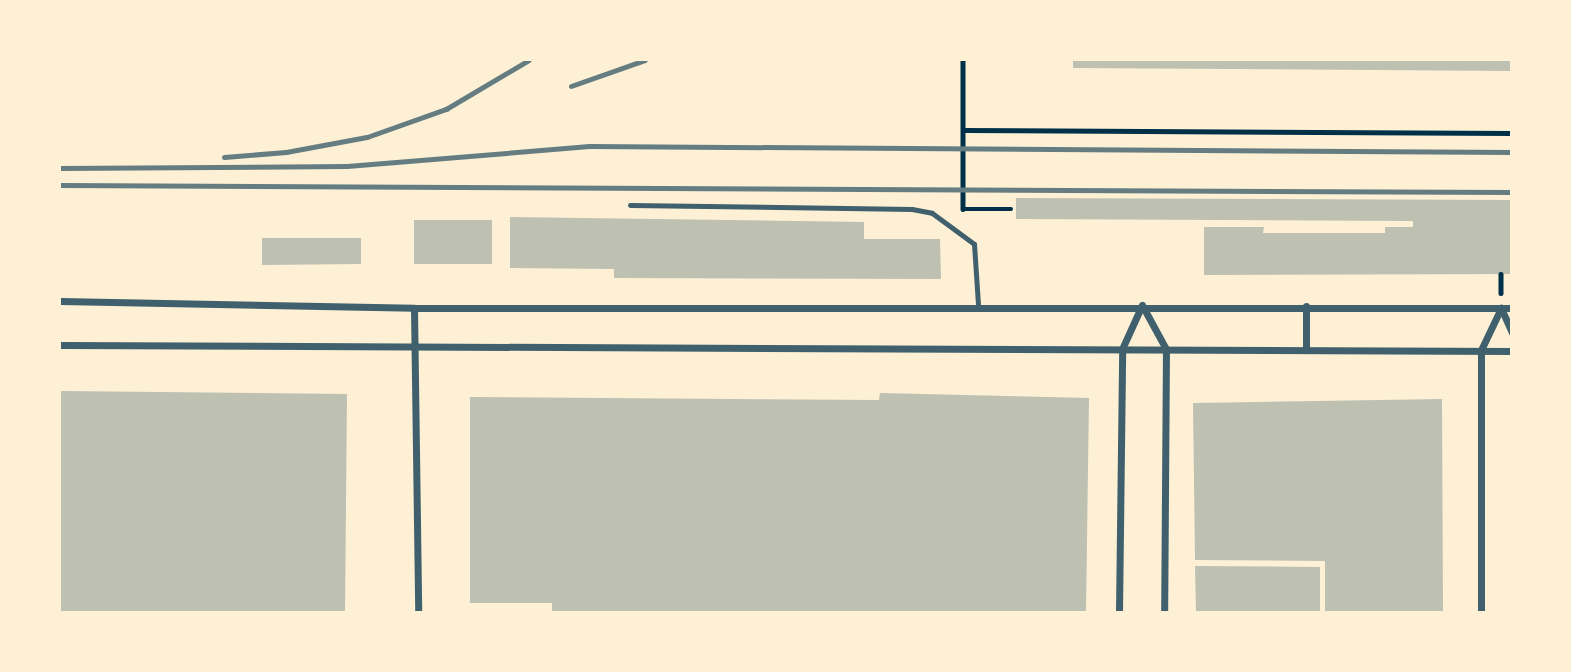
<!DOCTYPE html>
<style>
body{margin:0}
#map{position:relative;width:1571px;height:672px;overflow:hidden;background:#fdf0d5;font-family:Arial,sans-serif}
div>[style]{position:absolute}
[style*='--x']{left:calc(var(--x)*1px);top:calc(var(--y)*1px);width:calc(var(--w)*1px);rotate:calc(var(--a)*1deg)}
.building>*{inset:0;background:#bec0b2}
.path>*{height:4.5px;margin:-2.25px;padding:0 2.25px;transform-origin:2.25px;border-radius:2.25px;background:#003049}
.service>*{height:5px;margin:-2.5px;padding:0 2.5px;transform-origin:2.5px;border-radius:2.5px;background:#3f606c}
.minor>*{height:7px;margin:-3.5px;padding:0 3.5px;transform-origin:3.5px;border-radius:3.5px;background:#3f606c}
.rail>*{height:5px;margin:-2.5px;padding:0 2.5px;transform-origin:2.5px;border-radius:2.5px;background:#657d81}
span{translate:-50% -50%;white-space:nowrap;text-align:center;line-height:1.15;-webkit-text-stroke:5px #fdf0d5;paint-order:stroke}
.frame{position:absolute;inset:0;border:61px solid #fdf0d5;pointer-events:none}
</style>
<div id="map">
<div class="building">
<i style="clip-path:polygon(1073px 60px,1511px 60px,1511px 71px,1073px 68px)"></i>
<i style="clip-path:polygon(1016px 198px,1511px 200px,1511px 274px,1204px 275px,1204px 227px,1264px 227px,1263px 233px,1385px 233px,1385px 227px,1413px 227px,1413px 221px,1016px 219px)"></i>
<i style="clip-path:polygon(510px 217px,864px 222px,864px 239px,940px 239px,941px 279px,614px 278px,614px 269px,510px 268px)"></i>
<i style="clip-path:polygon(414px 220px,492px 220px,492px 264px,414px 264px)"></i>
<i style="clip-path:polygon(262px 238px,361px 238px,361px 264px,262px 265px)"></i>
<i style="clip-path:polygon(60px 391px,347px 394px,345px 612px,60px 612px)"></i>
<i style="clip-path:polygon(880px 393px,1089px 398px,1086px 612px,552px 612px,552px 603px,470px 603px,470px 397px,879px 400px)"></i>
<i style="clip-path:polygon(1442px 399px,1443px 612px,1325px 612px,1325px 561px,1195px 560px,1193px 403px)"></i>
<i style="clip-path:polygon(1195px 566px,1320px 567px,1320px 612px,1196px 612px)"></i>
</div>
<div class="path">
<i style="--x:963;--y:60;--w:149;--a:90"></i>
<i style="--x:963;--y:209;--w:48;--a:0"></i>
<i style="--x:963;--y:130;--w:549;--a:0.31"></i>
<i style="--x:1501;--y:274;--w:19;--a:90"></i>
</div>
<div class="service">
<i style="--x:630;--y:205;--w:282;--a:0.8"></i>
<i style="--x:912;--y:209;--w:20;--a:11"></i>
<i style="--x:932;--y:213;--w:52;--a:36.4"></i>
<i style="--x:974;--y:244;--w:61;--a:86.2"></i>
</div>
<div class="minor">
<i style="--x:60;--y:301;--w:354;--a:1.1"></i>
<i style="--x:414;--y:308;--w:1098;--a:0"></i>
<i style="--x:1142;--y:305;--w:50;--a:61.4"></i>
<i style="--x:1166;--y:349;--w:263;--a:90.4"></i>
<i style="--x:414;--y:308;--w:304;--a:89.2"></i>
<i style="--x:1501;--y:308;--w:27;--a:66"></i>
<i style="--x:60;--y:345;--w:1452;--a:0.24"></i>
<i style="--x:1306;--y:350;--w:44;--a:-90"></i>
<i style="--x:1119;--y:612;--w:263;--a:-89.3"></i>
<i style="--x:1122;--y:349;--w:48;--a:-65.6"></i>
<i style="--x:1481;--y:612;--w:262;--a:-90"></i>
<i style="--x:1481;--y:350;--w:47;--a:-64.5"></i>
</div>
<div class="rail">
<i style="--x:571;--y:86;--w:78;--a:-19.4"></i>
<i style="--x:224;--y:157;--w:62;--a:-4.6"></i>
<i style="--x:286;--y:152;--w:82;--a:-10.5"></i>
<i style="--x:367;--y:137;--w:84;--a:-19.5"></i>
<i style="--x:446;--y:109;--w:96;--a:-30.6"></i>
<i style="--x:60;--y:168;--w:287;--a:-0.4"></i>
<i style="--x:347;--y:166;--w:243;--a:-4.7"></i>
<i style="--x:589;--y:146;--w:923;--a:0.37"></i>
<i style="--x:60;--y:185;--w:1452;--a:0.28"></i>
</div>
<div class="frame"></div>
</div>
